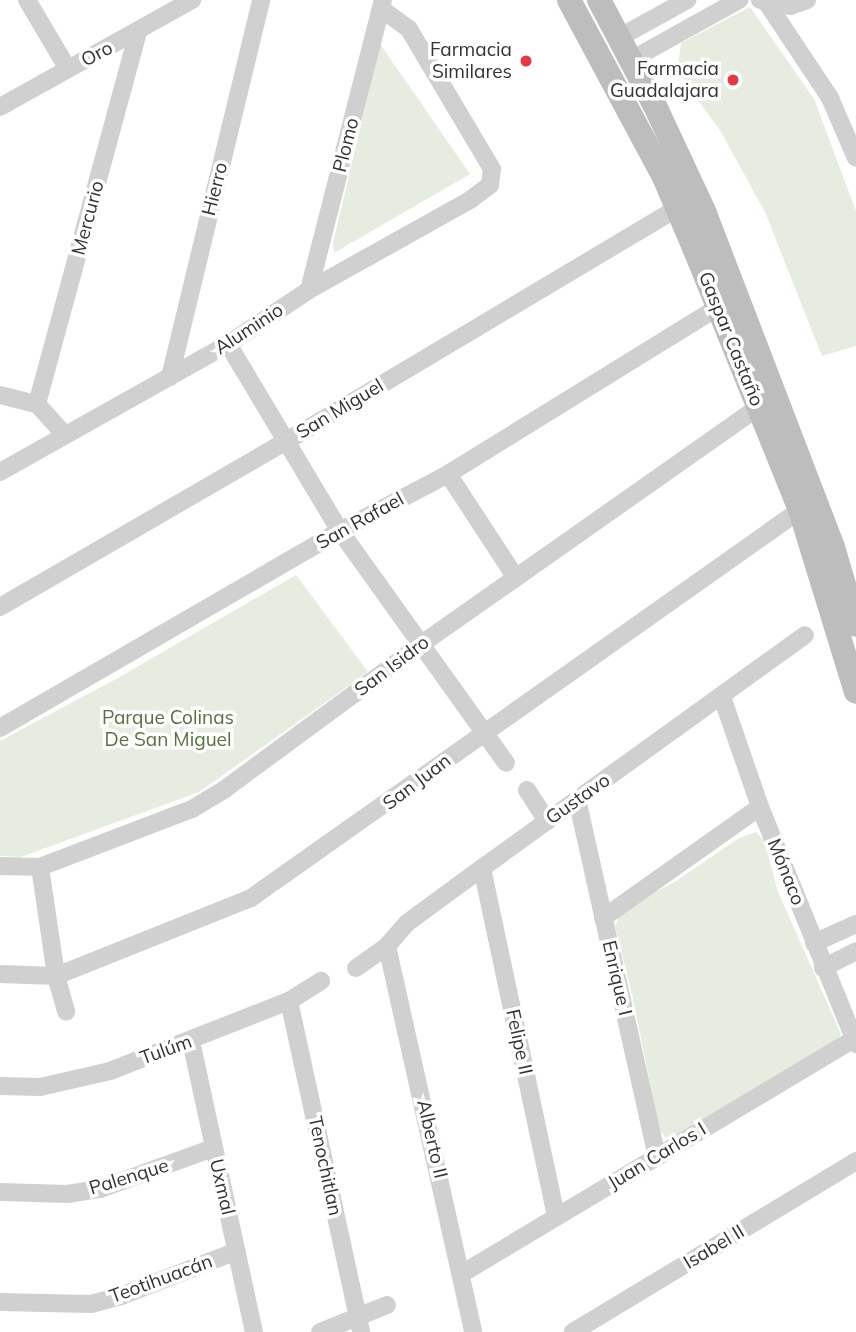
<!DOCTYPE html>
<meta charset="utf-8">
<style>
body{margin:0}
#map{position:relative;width:856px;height:1332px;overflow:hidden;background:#fff;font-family:Mulish,sans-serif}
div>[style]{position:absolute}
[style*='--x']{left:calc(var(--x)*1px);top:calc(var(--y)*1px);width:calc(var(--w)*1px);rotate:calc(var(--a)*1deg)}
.green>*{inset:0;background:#e6ecdf}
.street>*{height:18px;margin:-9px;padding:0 9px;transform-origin:9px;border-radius:9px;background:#d0d0d0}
.secondary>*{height:24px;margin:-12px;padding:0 12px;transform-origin:12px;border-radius:12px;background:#bdbdbd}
.dots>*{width:19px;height:19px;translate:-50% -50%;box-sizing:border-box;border:4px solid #fff;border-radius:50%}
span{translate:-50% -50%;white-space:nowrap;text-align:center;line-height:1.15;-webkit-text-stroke:7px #fff;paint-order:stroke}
.poi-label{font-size:19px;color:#333}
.right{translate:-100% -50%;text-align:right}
.street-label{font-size:19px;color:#333}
.park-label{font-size:19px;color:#56703f}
</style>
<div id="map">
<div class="green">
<i style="clip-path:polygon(750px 7px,814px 99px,856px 211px,856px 346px,822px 356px,765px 212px,721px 132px,677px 71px,681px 43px)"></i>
<i style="clip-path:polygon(380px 44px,470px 174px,334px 253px,333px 243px)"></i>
<i style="clip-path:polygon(296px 575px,368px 672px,199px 792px,21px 857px,0 856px,0 741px,116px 679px)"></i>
<i style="clip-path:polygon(756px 832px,764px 840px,778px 892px,841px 1034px,834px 1045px,673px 1140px,665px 1137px,659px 1128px,632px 994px,615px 927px,619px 916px,655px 892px,676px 881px,739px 838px)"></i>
</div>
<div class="street">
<i style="--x:27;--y:0;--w:80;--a:59.3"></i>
<i style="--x:760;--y:0;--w:31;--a:11"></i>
<i style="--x:790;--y:6;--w:18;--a:-19"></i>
<i style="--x:765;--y:0;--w:118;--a:56.4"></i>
<i style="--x:830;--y:98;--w:65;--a:66.6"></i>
<i style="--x:620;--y:37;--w:77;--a:-28.9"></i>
<i style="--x:631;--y:60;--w:124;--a:-29.1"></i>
<i style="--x:0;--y:107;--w:220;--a:-29.1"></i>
<i style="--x:309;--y:290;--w:299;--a:-75.7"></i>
<i style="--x:228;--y:344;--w:218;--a:59.1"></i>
<i style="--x:340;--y:531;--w:285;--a:54.4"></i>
<i style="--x:170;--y:377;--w:388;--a:-76.4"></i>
<i style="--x:0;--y:395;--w:38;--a:14"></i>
<i style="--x:37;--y:404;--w:42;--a:47.9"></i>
<i style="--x:37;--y:404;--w:385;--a:-74.8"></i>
<i style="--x:0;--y:472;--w:261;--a:-29.3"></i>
<i style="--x:228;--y:344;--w:97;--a:-33.7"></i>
<i style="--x:309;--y:290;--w:184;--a:-29.2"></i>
<i style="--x:470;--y:200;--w:25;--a:-37"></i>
<i style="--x:490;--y:185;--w:16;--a:-83"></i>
<i style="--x:492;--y:169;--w:163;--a:-120.7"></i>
<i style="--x:409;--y:29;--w:34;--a:-144"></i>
<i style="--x:448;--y:474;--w:124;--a:56.8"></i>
<i style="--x:0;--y:607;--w:329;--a:-30.1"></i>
<i style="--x:285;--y:442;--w:457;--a:-30.8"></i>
<i style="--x:722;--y:697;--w:116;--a:70.9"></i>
<i style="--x:760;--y:807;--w:256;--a:67.9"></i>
<i style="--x:0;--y:728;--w:393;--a:-30.1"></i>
<i style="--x:340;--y:531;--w:122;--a:-27.8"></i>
<i style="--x:448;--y:474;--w:316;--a:-31.7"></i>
<i style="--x:527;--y:790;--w:37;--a:57"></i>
<i style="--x:577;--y:799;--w:366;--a:77.4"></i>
<i style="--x:0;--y:866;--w:40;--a:1.4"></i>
<i style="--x:40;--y:867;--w:163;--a:-20.9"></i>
<i style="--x:192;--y:809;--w:39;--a:-31"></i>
<i style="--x:225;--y:789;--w:242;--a:-36.4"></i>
<i style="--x:420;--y:645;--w:414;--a:-35.1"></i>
<i style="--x:40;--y:867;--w:110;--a:81.6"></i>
<i style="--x:56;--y:976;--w:37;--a:74"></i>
<i style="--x:482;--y:868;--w:356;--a:78"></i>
<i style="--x:603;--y:918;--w:192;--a:-35.3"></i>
<i style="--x:814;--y:943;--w:46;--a:-24.3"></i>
<i style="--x:387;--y:946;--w:395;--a:77.4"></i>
<i style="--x:356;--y:968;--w:38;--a:-35"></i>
<i style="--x:387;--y:946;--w:30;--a:-49"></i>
<i style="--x:407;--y:923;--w:93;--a:-36.3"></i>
<i style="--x:482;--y:868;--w:398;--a:-35.8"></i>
<i style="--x:823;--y:968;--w:37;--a:-27"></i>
<i style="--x:0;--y:974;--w:56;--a:2"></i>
<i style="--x:56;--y:976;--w:210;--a:-21.8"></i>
<i style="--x:251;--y:898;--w:672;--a:-35.25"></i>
<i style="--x:289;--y:1001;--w:339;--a:77.7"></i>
<i style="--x:191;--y:1041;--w:298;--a:77.8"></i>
<i style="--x:0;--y:1086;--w:40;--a:1.4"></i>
<i style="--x:40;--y:1087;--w:72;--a:-12.9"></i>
<i style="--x:110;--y:1071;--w:192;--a:-21.4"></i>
<i style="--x:289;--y:1001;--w:38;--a:-32"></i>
<i style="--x:0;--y:1192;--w:67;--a:1.7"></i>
<i style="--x:67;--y:1194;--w:33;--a:-9"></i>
<i style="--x:100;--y:1189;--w:120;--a:-19.9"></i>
<i style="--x:463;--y:1273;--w:454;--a:-30.9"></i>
<i style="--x:0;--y:1302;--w:91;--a:1.3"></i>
<i style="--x:91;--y:1304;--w:31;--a:-15"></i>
<i style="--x:121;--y:1296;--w:124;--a:-21.2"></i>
<i style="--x:320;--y:1332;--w:72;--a:-21.9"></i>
<i style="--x:573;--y:1332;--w:331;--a:-31.1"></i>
</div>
<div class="secondary">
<i style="--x:569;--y:0;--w:201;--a:61.8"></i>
<i style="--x:664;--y:177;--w:79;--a:67"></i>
<i style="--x:695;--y:250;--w:280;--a:68"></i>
<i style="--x:800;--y:510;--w:190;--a:72.9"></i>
<i style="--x:599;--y:0;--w:122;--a:62.2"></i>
<i style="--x:656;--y:108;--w:114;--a:65"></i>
<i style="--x:704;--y:211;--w:360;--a:69"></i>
<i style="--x:833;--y:547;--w:81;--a:73.6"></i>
</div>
<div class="dots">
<i style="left:526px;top:61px;background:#e63946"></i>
<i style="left:733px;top:80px;background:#e63946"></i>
</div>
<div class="poi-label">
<span class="right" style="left:512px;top:61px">Farmacia<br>Similares</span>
<span class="right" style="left:719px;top:80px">Farmacia<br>Guadalajara</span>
</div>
<div class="street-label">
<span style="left:97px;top:54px;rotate:-28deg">Oro</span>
<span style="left:346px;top:145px;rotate:-76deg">Plomo</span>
<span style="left:215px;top:189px;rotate:-76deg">Hierro</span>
<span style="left:88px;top:218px;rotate:-75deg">Mercurio</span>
<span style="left:249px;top:329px;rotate:-33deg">Aluminio</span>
<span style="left:731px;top:339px;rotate:68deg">Gaspar Castaño</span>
<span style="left:340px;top:409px;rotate:-31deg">San Miguel</span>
<span style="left:360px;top:521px;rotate:-29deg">San Rafael</span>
<span style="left:392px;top:666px;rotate:-37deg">San Isidro</span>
<span style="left:417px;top:782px;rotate:-37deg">San Juan</span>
<span style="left:578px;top:799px;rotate:-35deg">Gustavo</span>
<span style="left:786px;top:872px;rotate:68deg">Mónaco</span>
<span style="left:617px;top:978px;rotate:77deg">Enrique I</span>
<span style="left:519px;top:1042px;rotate:78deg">Felipe II</span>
<span style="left:166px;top:1050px;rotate:-20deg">Tulúm</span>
<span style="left:432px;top:1139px;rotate:77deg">Alberto II</span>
<span style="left:657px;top:1156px;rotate:-31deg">Juan Carlos I</span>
<span style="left:325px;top:1166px;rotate:78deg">Tenochitlan</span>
<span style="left:129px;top:1177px;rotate:-17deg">Palenque</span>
<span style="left:222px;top:1187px;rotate:77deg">Uxmal</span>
<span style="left:714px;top:1247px;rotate:-31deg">Isabel II</span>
<span style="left:161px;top:1279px;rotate:-20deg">Teotihuacán</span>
</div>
<div class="park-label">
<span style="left:168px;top:729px">Parque Colinas<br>De San Miguel</span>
</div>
</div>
